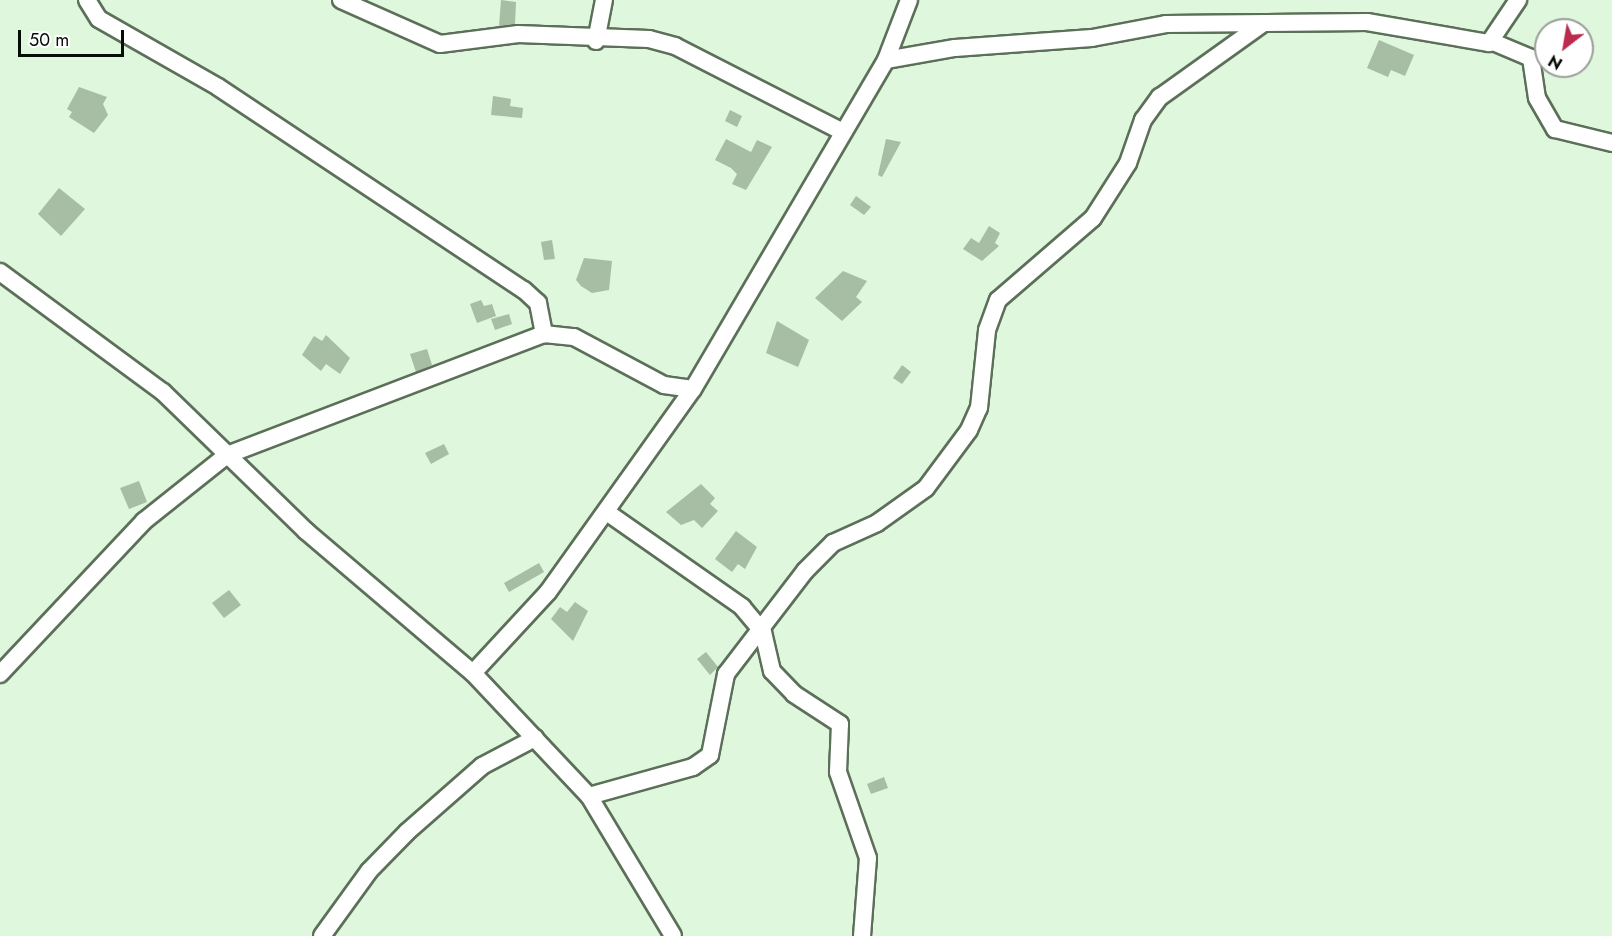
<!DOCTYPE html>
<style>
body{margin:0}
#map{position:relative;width:1612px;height:936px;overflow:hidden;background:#dff7dc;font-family:Jost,sans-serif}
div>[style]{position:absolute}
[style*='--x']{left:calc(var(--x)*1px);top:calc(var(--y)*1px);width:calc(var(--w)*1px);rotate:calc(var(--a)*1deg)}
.building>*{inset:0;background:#a7bda4}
.roads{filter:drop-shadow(2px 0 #5c7059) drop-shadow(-2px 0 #5c7059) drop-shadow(0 2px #5c7059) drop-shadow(0 -2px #5c7059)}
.minor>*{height:16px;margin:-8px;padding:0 8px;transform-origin:8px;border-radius:8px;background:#fff}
span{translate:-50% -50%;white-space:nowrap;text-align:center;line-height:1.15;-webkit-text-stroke:4.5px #fff;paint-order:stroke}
.north{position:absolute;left:1534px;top:18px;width:60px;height:60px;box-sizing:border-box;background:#fff;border:2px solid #9b9e9b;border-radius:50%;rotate:211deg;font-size:16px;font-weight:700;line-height:24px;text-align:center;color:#060d06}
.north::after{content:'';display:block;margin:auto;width:21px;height:27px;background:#bc2b4b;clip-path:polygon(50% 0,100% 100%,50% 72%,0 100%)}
.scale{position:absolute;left:18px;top:30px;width:106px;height:27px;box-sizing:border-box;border:3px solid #060d06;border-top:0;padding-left:8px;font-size:18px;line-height:21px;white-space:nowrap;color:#060d06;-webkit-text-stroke:4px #fff;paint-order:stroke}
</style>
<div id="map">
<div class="building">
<i style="clip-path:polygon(501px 0,516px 2px,515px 24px,499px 26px)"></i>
<i style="clip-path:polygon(1379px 40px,1414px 55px,1405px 76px,1391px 70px,1388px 77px,1367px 68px)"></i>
<i style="clip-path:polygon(79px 87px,107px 97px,103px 104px,108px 115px,94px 133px,69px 117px,72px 112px,67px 109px)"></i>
<i style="clip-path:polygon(493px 96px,511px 99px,510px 106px,523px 108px,522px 118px,491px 115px)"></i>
<i style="clip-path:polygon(730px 110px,742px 116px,737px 127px,725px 121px)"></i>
<i style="clip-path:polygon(726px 139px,751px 152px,757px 140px,772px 147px,746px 190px,732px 184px,737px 174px,731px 168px,715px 160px)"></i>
<i style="clip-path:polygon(886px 139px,901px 142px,882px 177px,878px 175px)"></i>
<i style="clip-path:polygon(59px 188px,85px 209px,61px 236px,38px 214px)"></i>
<i style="clip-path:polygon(856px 196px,871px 207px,864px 215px,850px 205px)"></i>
<i style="clip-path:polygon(989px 226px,1000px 233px,995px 243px,999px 246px,982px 261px,963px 249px,971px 238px,979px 243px)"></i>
<i style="clip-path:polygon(552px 240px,555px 259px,544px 260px,541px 242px)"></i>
<i style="clip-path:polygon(584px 258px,612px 261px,609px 290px,592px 293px,581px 286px,576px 280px)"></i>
<i style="clip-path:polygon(843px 271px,867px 281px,856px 297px,862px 302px,842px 321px,815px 298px)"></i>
<i style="clip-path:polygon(481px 300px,484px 306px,492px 304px,496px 316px,477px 323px,470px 304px)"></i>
<i style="clip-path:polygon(509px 314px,512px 324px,495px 330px,491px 319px)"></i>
<i style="clip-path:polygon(777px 321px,809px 340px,798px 367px,766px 353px)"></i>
<i style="clip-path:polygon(326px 335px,350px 358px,340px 374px,326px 364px,321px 371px,302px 355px,314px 336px,322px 341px)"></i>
<i style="clip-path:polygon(427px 349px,432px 365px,416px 372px,410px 354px)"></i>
<i style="clip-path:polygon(902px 365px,911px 372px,902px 384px,893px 378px)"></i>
<i style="clip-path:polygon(444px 444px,449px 454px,431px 464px,425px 453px)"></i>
<i style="clip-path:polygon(139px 481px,147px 502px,129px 509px,120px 488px)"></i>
<i style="clip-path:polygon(701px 484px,715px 498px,710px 504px,718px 511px,702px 528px,694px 520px,681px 525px,666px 512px)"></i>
<i style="clip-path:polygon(736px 531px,757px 547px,745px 569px,738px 564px,732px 572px,715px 559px)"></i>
<i style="clip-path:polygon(539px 563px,544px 572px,509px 592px,504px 583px)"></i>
<i style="clip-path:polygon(229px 590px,241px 605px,224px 618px,212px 603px)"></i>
<i style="clip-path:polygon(575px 602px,588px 611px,573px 641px,551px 619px,560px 607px,567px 612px)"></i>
<i style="clip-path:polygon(706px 652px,718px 667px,710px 675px,697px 659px)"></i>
<i style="clip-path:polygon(884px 777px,888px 788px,871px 794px,867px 784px)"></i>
</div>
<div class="roads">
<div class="minor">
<i style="--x:87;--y:0;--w:22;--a:58"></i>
<i style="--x:99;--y:19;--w:137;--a:29.7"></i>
<i style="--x:218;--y:87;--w:367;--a:33.6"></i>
<i style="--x:524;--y:290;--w:19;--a:43"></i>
<i style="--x:538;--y:303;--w:32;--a:79"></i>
<i style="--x:341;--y:0;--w:108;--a:24"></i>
<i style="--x:440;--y:44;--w:79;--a:-7.3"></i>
<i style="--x:518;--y:34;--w:131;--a:2.2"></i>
<i style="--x:649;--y:39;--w:27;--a:15"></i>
<i style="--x:675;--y:46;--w:189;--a:27.1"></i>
<i style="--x:596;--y:41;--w:42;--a:-79"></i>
<i style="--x:1493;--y:42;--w:41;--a:22.8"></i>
<i style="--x:1531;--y:58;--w:40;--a:81.5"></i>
<i style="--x:1537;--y:98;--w:36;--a:60"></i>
<i style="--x:1555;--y:129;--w:59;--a:13.8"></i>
<i style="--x:886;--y:60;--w:70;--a:-9.9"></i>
<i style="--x:955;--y:48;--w:137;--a:-4.2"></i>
<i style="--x:1092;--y:38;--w:75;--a:-10.7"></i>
<i style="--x:1166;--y:24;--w:201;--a:-0.6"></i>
<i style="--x:1367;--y:22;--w:124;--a:9.8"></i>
<i style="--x:1489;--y:43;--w:52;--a:-56"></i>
<i style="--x:0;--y:272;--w:202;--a:36.4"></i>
<i style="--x:163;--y:392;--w:199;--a:44.2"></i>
<i style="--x:306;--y:531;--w:219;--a:40.4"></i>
<i style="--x:473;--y:673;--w:169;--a:46.7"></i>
<i style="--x:589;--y:796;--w:163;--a:59"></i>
<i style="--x:608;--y:513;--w:164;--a:35"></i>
<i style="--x:742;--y:607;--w:33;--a:50"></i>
<i style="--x:763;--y:632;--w:40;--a:77"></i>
<i style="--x:772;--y:671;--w:32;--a:46"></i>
<i style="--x:794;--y:694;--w:55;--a:33.1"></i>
<i style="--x:840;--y:724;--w:48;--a:92.4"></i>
<i style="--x:838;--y:772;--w:91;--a:70.8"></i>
<i style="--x:868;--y:858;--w:78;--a:94.4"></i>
<i style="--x:473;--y:673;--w:110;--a:-47.2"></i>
<i style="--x:548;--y:592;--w:249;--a:-54.5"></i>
<i style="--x:693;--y:389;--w:381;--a:-59.6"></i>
<i style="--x:886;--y:60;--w:64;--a:-69"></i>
<i style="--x:0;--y:674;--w:210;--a:-46.7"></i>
<i style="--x:144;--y:521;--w:106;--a:-38.5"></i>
<i style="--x:227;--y:455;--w:339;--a:-20.9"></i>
<i style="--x:544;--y:334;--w:30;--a:6"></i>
<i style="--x:574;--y:337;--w:102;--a:28.1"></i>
<i style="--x:664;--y:385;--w:29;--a:8"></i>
<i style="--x:589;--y:796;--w:108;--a:-15.6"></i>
<i style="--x:693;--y:767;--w:21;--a:-35"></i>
<i style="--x:710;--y:755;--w:83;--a:-78.8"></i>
<i style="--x:726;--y:674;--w:130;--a:-52.5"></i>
<i style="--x:805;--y:571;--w:40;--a:-45"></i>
<i style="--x:833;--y:543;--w:48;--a:-24.4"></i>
<i style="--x:877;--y:523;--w:60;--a:-35.5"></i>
<i style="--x:926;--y:488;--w:72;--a:-53.4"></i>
<i style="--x:969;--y:430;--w:24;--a:-66"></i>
<i style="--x:979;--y:408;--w:78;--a:-84.1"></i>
<i style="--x:987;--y:330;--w:32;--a:-70"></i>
<i style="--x:998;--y:300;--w:125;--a:-40.8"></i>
<i style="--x:1093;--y:218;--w:65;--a:-57.5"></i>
<i style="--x:1128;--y:163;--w:46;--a:-70.8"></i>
<i style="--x:1143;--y:120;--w:29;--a:-54"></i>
<i style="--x:1160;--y:97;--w:124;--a:-35.5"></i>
<i style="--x:322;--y:936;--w:80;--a:-54.1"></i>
<i style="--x:369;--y:871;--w:54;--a:-45.7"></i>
<i style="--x:407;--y:832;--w:100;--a:-41.3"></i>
<i style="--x:482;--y:766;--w:60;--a:-27.8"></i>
</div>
</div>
<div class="north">N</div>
<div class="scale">50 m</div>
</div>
